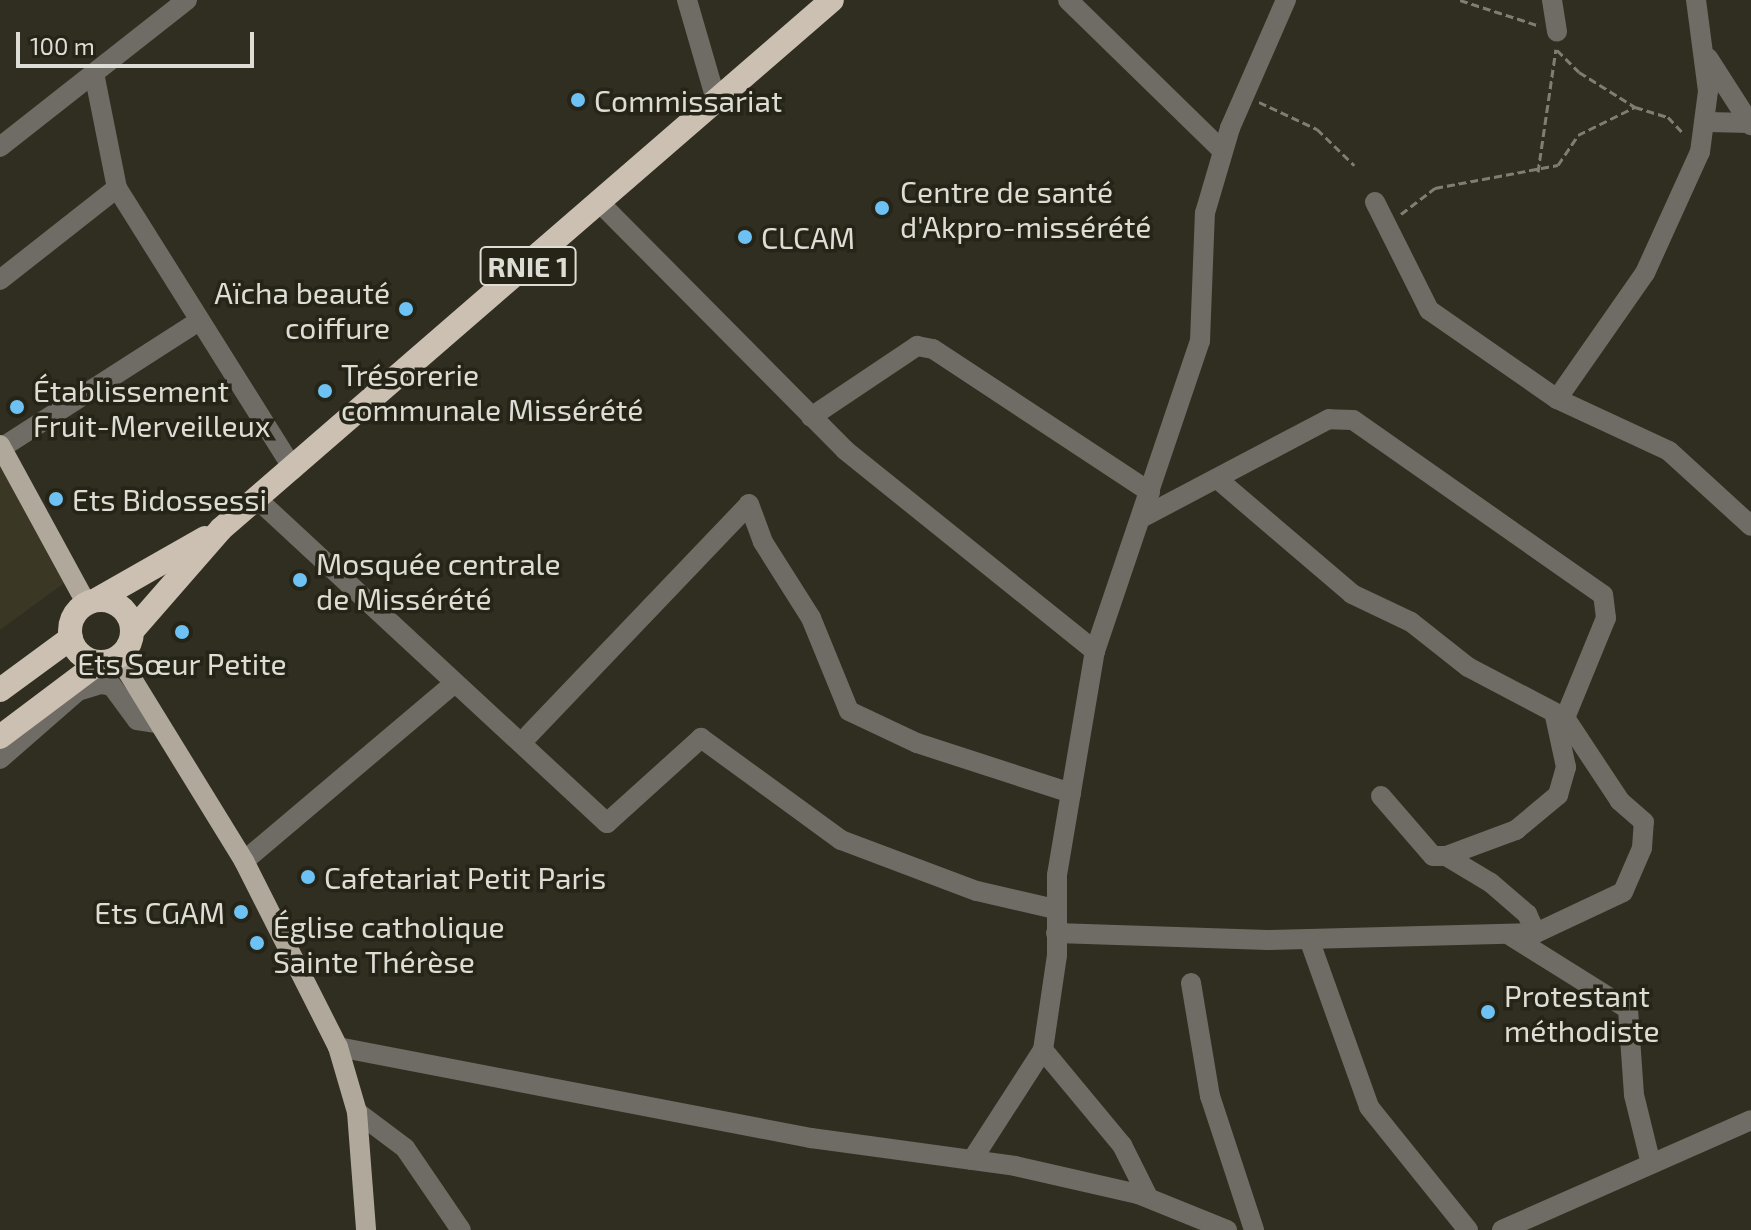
<!DOCTYPE html>
<meta charset="utf-8">
<style>
body{margin:0}
#map{position:relative;width:1751px;height:1230px;overflow:hidden;background:#2f2e20;font-family:"Exo 2",sans-serif}
div>[style]{position:absolute}
[style*='--x']{left:calc(var(--x)*1px);top:calc(var(--y)*1px);width:calc(var(--w)*1px);rotate:calc(var(--a)*1deg)}
.built>*{inset:0;background:#3a3825}
.path>*{height:3px;margin-top:-1.5px;transform-origin:0;background:repeating-linear-gradient(90deg,#7f7e73 0 8px,transparent 0 12px)}
.minor>*{height:20px;margin:-10px;padding:0 10px;transform-origin:10px;border-radius:10px;background:#6f6b65}
.major>*{height:20px;margin:-10px;padding:0 10px;transform-origin:10px;border-radius:10px;background:#b1a89c}
.highway>*{height:24px;margin:-12px;padding:0 12px;transform-origin:12px;border-radius:12px;background:#cbc0b2}
.highway>.ring{margin:-12px;padding:0;box-sizing:content-box;background:none;border:24px solid #cbc0b2;border-radius:50%}
.dots>*{width:22px;height:22px;translate:-50% -50%;box-sizing:border-box;border:4px solid #252417;border-radius:50%}
span{translate:-50% -50%;white-space:nowrap;text-align:center;line-height:1.15;-webkit-text-stroke:7px #252417;paint-order:stroke}
.shield-label span{padding:2px 6px;background:#252417;border:2px solid;border-radius:6px;-webkit-text-stroke-width:0}
.shield-label{font-size:28px;color:#deddd5;font-weight:700}
.poi-label{font-size:30px;color:#deddd5}
.left{translate:0 -50%;text-align:left}
.right{translate:-100% -50%;text-align:right}
.scale{position:absolute;left:16px;top:32px;width:238px;height:36px;box-sizing:border-box;border:4px solid #deddd5;border-top:0;padding-left:10px;font-size:24px;line-height:28px;white-space:nowrap;color:#deddd5;-webkit-text-stroke:6px #252417;paint-order:stroke}
</style>
<div id="map">
<div class="built">
<i style="clip-path:polygon(0 463px,67px 581px,0 630px)"></i>
</div>
<div class="path">
<i style="--x:1460;--y:0;--w:84;--a:18"></i>
<i style="--x:1557;--y:50;--w:31;--a:45"></i>
<i style="--x:1579;--y:72;--w:66;--a:32"></i>
<i style="--x:1635;--y:107;--w:34;--a:17"></i>
<i style="--x:1668;--y:117;--w:23;--a:47"></i>
<i style="--x:1259;--y:102;--w:64;--a:25"></i>
<i style="--x:1317;--y:129;--w:52;--a:44.2"></i>
<i style="--x:1538;--y:172;--w:124;--a:-81.7"></i>
<i style="--x:1401;--y:214;--w:43;--a:-37.4"></i>
<i style="--x:1435;--y:188;--w:125;--a:-10.6"></i>
<i style="--x:1558;--y:165;--w:36;--a:-56"></i>
<i style="--x:1578;--y:135;--w:64;--a:-26.2"></i>
</div>
<div class="minor">
<i style="--x:687;--y:0;--w:107;--a:73.8"></i>
<i style="--x:1068;--y:0;--w:216;--a:44.3"></i>
<i style="--x:1552;--y:0;--w:32;--a:81"></i>
<i style="--x:1708;--y:58;--w:80;--a:57.3"></i>
<i style="--x:94;--y:73;--w:117;--a:78.7"></i>
<i style="--x:117;--y:188;--w:332;--a:57.9"></i>
<i style="--x:1708;--y:122;--w:41;--a:1.4"></i>
<i style="--x:0;--y:147;--w:238;--a:-38.2"></i>
<i style="--x:1375;--y:202;--w:121;--a:63.4"></i>
<i style="--x:1429;--y:310;--w:156;--a:34.8"></i>
<i style="--x:1557;--y:399;--w:123;--a:24.9"></i>
<i style="--x:1669;--y:451;--w:111;--a:42.4"></i>
<i style="--x:600;--y:203;--w:348;--a:45.2"></i>
<i style="--x:845;--y:450;--w:321;--a:38.8"></i>
<i style="--x:0;--y:280;--w:149;--a:-38.2"></i>
<i style="--x:1557;--y:399;--w:154;--a:-55.1"></i>
<i style="--x:1645;--y:273;--w:133;--a:-65.6"></i>
<i style="--x:1700;--y:152;--w:62;--a:-82.5"></i>
<i style="--x:1708;--y:91;--w:92;--a:-97.5"></i>
<i style="--x:811;--y:417;--w:128;--a:-33.8"></i>
<i style="--x:917;--y:346;--w:16;--a:11"></i>
<i style="--x:933;--y:349;--w:260;--a:33.4"></i>
<i style="--x:1;--y:448;--w:235;--a:-32.7"></i>
<i style="--x:1221;--y:482;--w:172;--a:40.5"></i>
<i style="--x:1352;--y:594;--w:65;--a:25.4"></i>
<i style="--x:1411;--y:622;--w:73;--a:38.3"></i>
<i style="--x:1468;--y:667;--w:110;--a:27.7"></i>
<i style="--x:257;--y:499;--w:477;--a:42.8"></i>
<i style="--x:607;--y:823;--w:127;--a:-42.1"></i>
<i style="--x:701;--y:738;--w:173;--a:36.1"></i>
<i style="--x:841;--y:840;--w:145;--a:20.6"></i>
<i style="--x:977;--y:891;--w:80;--a:13"></i>
<i style="--x:521;--y:743;--w:330;--a:-46.3"></i>
<i style="--x:749;--y:504;--w:40;--a:69.8"></i>
<i style="--x:763;--y:542;--w:90;--a:57.7"></i>
<i style="--x:811;--y:618;--w:100;--a:67.8"></i>
<i style="--x:849;--y:711;--w:75;--a:25.2"></i>
<i style="--x:917;--y:743;--w:162;--a:18"></i>
<i style="--x:0;--y:759;--w:103;--a:-41.1"></i>
<i style="--x:78;--y:691;--w:24;--a:-17"></i>
<i style="--x:101;--y:684;--w:11;--a:10"></i>
<i style="--x:112;--y:686;--w:42;--a:53.7"></i>
<i style="--x:137;--y:720;--w:20;--a:9"></i>
<i style="--x:1381;--y:796;--w:79;--a:49.1"></i>
<i style="--x:1433;--y:856;--w:13;--a:0"></i>
<i style="--x:1446;--y:856;--w:52;--a:31"></i>
<i style="--x:1491;--y:883;--w:48;--a:40.7"></i>
<i style="--x:1527;--y:914;--w:21;--a:65"></i>
<i style="--x:1446;--y:856;--w:75;--a:-20.4"></i>
<i style="--x:1516;--y:830;--w:55;--a:-39.8"></i>
<i style="--x:1558;--y:795;--w:29;--a:-74"></i>
<i style="--x:1566;--y:767;--w:52;--a:-102.2"></i>
<i style="--x:244;--y:861;--w:276;--a:-40.2"></i>
<i style="--x:1056;--y:933;--w:212;--a:1.9"></i>
<i style="--x:1268;--y:940;--w:268;--a:-1.5"></i>
<i style="--x:1536;--y:933;--w:96;--a:-25.2"></i>
<i style="--x:1623;--y:892;--w:48;--a:-66.6"></i>
<i style="--x:1642;--y:848;--w:26;--a:-86"></i>
<i style="--x:1644;--y:822;--w:32;--a:-139"></i>
<i style="--x:1620;--y:801;--w:100;--a:-123.5"></i>
<i style="--x:1565;--y:718;--w:108;--a:-67.7"></i>
<i style="--x:1606;--y:618;--w:23;--a:-97"></i>
<i style="--x:1603;--y:595;--w:305;--a:-145"></i>
<i style="--x:1353;--y:420;--w:24;--a:-178"></i>
<i style="--x:1329;--y:419;--w:212;--a:152.2"></i>
<i style="--x:1511;--y:936;--w:138;--a:32"></i>
<i style="--x:1628;--y:1009;--w:86;--a:86"></i>
<i style="--x:1634;--y:1095;--w:71;--a:76.2"></i>
<i style="--x:1309;--y:939;--w:178;--a:70.3"></i>
<i style="--x:1369;--y:1107;--w:158;--a:51.2"></i>
<i style="--x:1191;--y:983;--w:115;--a:80.5"></i>
<i style="--x:1210;--y:1096;--w:141;--a:71.8"></i>
<i style="--x:338;--y:1047;--w:482;--a:10.9"></i>
<i style="--x:811;--y:1138;--w:206;--a:7.8"></i>
<i style="--x:1015;--y:1166;--w:126;--a:12.8"></i>
<i style="--x:1138;--y:1194;--w:96;--a:22"></i>
<i style="--x:1043;--y:1050;--w:124;--a:50.3"></i>
<i style="--x:1122;--y:1145;--w:58;--a:63.4"></i>
<i style="--x:357;--y:1112;--w:60;--a:36.9"></i>
<i style="--x:405;--y:1148;--w:99;--a:55.7"></i>
<i style="--x:972;--y:1160;--w:131;--a:-57.2"></i>
<i style="--x:1043;--y:1050;--w:96;--a:-81.6"></i>
<i style="--x:1057;--y:955;--w:80;--a:-90"></i>
<i style="--x:1057;--y:875;--w:227;--a:-80.4"></i>
<i style="--x:1095;--y:651;--w:327;--a:-71.3"></i>
<i style="--x:1200;--y:341;--w:128;--a:-87.8"></i>
<i style="--x:1205;--y:213;--w:89;--a:-73.6"></i>
<i style="--x:1230;--y:128;--w:140;--a:-66.4"></i>
<i style="--x:1502;--y:1230;--w:272;--a:-23.8"></i>
</div>
<div class="major">
<i style="--x:0;--y:445;--w:180;--a:61.4"></i>
<i style="--x:118;--y:656;--w:241;--a:58.4"></i>
<i style="--x:244;--y:861;--w:208;--a:63.2"></i>
<i style="--x:338;--y:1047;--w:68;--a:73.7"></i>
<i style="--x:357;--y:1112;--w:118;--a:85.6"></i>
</div>
<div class="highway">
<i style="--x:98;--y:599;--w:123;--a:-29.7"></i>
<i class="ring" style="left:70px;top:600px;width:38px;height:38px"></i>
<i style="--x:132;--y:631;--w:135;--a:-48.9"></i>
<i style="--x:221;--y:529;--w:808;--a:-40.89"></i>
<i style="--x:0;--y:690;--w:88;--a:-36.2"></i>
<i style="--x:0;--y:737;--w:125;--a:-36.9"></i>
</div>
<div class="dots">
<i style="left:578px;top:100px;background:#6dc2f3"></i>
<i style="left:882px;top:208px;background:#6dc2f3"></i>
<i style="left:745px;top:237px;background:#6dc2f3"></i>
<i style="left:406px;top:309px;background:#6dc2f3"></i>
<i style="left:325px;top:391px;background:#6dc2f3"></i>
<i style="left:17px;top:407px;background:#6dc2f3"></i>
<i style="left:56px;top:499px;background:#6dc2f3"></i>
<i style="left:300px;top:580px;background:#6dc2f3"></i>
<i style="left:182px;top:632px;background:#6dc2f3"></i>
<i style="left:308px;top:877px;background:#6dc2f3"></i>
<i style="left:241px;top:912px;background:#6dc2f3"></i>
<i style="left:257px;top:943px;background:#6dc2f3"></i>
<i style="left:1488px;top:1012px;background:#6dc2f3"></i>
</div>
<div class="shield-label">
<span style="left:528px;top:266px">RNIE 1</span>
</div>
<div class="poi-label">
<span class="left" style="left:594px;top:100px">Commissariat</span>
<span class="left" style="left:900px;top:208px">Centre de santé<br>d'Akpro-missérété</span>
<span class="left" style="left:761px;top:237px">CLCAM</span>
<span class="right" style="left:390px;top:309px">Aïcha beauté<br>coiffure</span>
<span class="left" style="left:341px;top:391px">Trésorerie<br>communale Missérété</span>
<span class="left" style="left:33px;top:407px">Établissement<br>Fruit-Merveilleux</span>
<span class="left" style="left:72px;top:499px">Ets Bidossessi</span>
<span class="left" style="left:316px;top:580px">Mosquée centrale<br>de Missérété</span>
<span style="left:182px;top:663px">Ets Sœur Petite</span>
<span class="left" style="left:324px;top:877px">Cafetariat Petit Paris</span>
<span class="right" style="left:225px;top:912px">Ets CGAM</span>
<span class="left" style="left:273px;top:943px">Église catholique<br>Sainte Thérèse</span>
<span class="left" style="left:1504px;top:1012px">Protestant<br>méthodiste</span>
</div>
<div class="scale">100 m</div>
</div>
